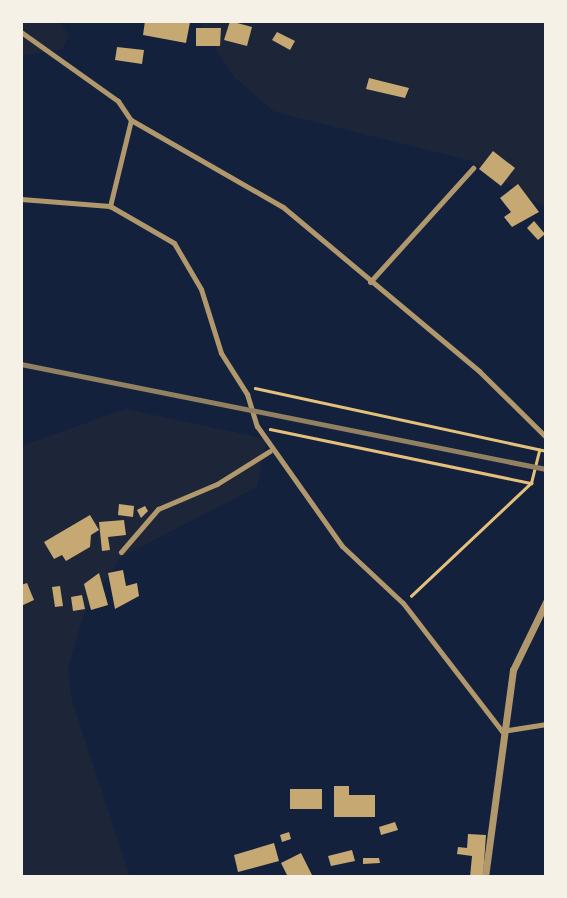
<!DOCTYPE html>
<style>
body{margin:0}
#map{position:relative;width:567px;height:898px;overflow:hidden;background:#14213d;font-family:Lora,serif}
div>[style]{position:absolute}
[style*='--x']{left:calc(var(--x)*1px);top:calc(var(--y)*1px);width:calc(var(--w)*1px);rotate:calc(var(--a)*1deg)}
.green>*{inset:0;background:#1d2539}
.building>*{inset:0;background:#c6a872}
.path>*{height:2.5px;margin:-1.25px;padding:0 1.25px;transform-origin:1.25px;border-radius:1.25px;background:#e5c07b}
.minor>*{height:5px;margin:-2.5px;padding:0 2.5px;transform-origin:2.5px;border-radius:2.5px;background:#b1986c}
.tertiary>*{height:7px;margin:-3.5px;padding:0 3.5px;transform-origin:3.5px;border-radius:3.5px;background:#b1986c}
.rail>*{height:4.5px;margin:-2.25px;padding:0 2.25px;transform-origin:2.25px;border-radius:2.25px;background:#918062}
span{translate:-50% -50%;white-space:nowrap;text-align:center;line-height:1.15;-webkit-text-stroke:7px #f6f1e7;paint-order:stroke}
.frame{position:absolute;inset:0;border:23px solid #f6f1e7;pointer-events:none}
</style>
<div id="map">
<div class="green">
<i style="clip-path:polygon(21px 21px,59px 21px,69px 35px,62px 49px,21px 56px)"></i>
<i style="clip-path:polygon(198px 21px,546px 21px,546px 208px,472px 161px,275px 112px,234px 77px)"></i>
<i style="clip-path:polygon(126px 409px,267px 439px,257px 487px,121px 557px,85px 611px,68px 668px,72px 701px,130px 877px,21px 877px,21px 446px)"></i>
</div>
<div class="building">
<i style="clip-path:polygon(145px 21px,190px 22px,186px 43px,143px 35px)"></i>
<i style="clip-path:polygon(230px 21px,252px 27px,247px 46px,224px 40px)"></i>
<i style="clip-path:polygon(196px 28px,221px 28px,220px 46px,196px 46px)"></i>
<i style="clip-path:polygon(277px 32px,295px 41px,290px 50px,272px 40px)"></i>
<i style="clip-path:polygon(117px 47px,144px 50px,142px 64px,115px 60px)"></i>
<i style="clip-path:polygon(369px 78px,409px 88px,405px 98px,366px 89px)"></i>
<i style="clip-path:polygon(493px 151px,515px 168px,501px 186px,479px 169px)"></i>
<i style="clip-path:polygon(518px 184px,539px 212px,512px 227px,504px 217px,511px 212px,500px 198px)"></i>
<i style="clip-path:polygon(534px 221px,545px 234px,538px 240px,527px 228px)"></i>
<i style="clip-path:polygon(119px 504px,134px 506px,133px 517px,118px 515px)"></i>
<i style="clip-path:polygon(145px 506px,148px 511px,141px 518px,137px 510px)"></i>
<i style="clip-path:polygon(90px 515px,99px 530px,91px 535px,90px 547px,66px 561px,62px 555px,54px 559px,44px 542px)"></i>
<i style="clip-path:polygon(124px 520px,126px 535px,108px 537px,110px 550px,102px 551px,99px 522px)"></i>
<i style="clip-path:polygon(123px 570px,126px 586px,137px 583px,139px 596px,115px 609px,108px 573px)"></i>
<i style="clip-path:polygon(99px 573px,108px 605px,91px 610px,84px 584px)"></i>
<i style="clip-path:polygon(27px 583px,34px 600px,21px 606px,21px 585px)"></i>
<i style="clip-path:polygon(60px 586px,63px 606px,55px 607px,52px 587px)"></i>
<i style="clip-path:polygon(82px 595px,85px 609px,73px 611px,71px 597px)"></i>
<i style="clip-path:polygon(334px 786px,349px 786px,349px 795px,375px 795px,375px 817px,334px 817px)"></i>
<i style="clip-path:polygon(290px 789px,322px 789px,322px 809px,290px 809px)"></i>
<i style="clip-path:polygon(395px 822px,398px 830px,381px 835px,379px 827px)"></i>
<i style="clip-path:polygon(289px 832px,291px 839px,282px 842px,280px 835px)"></i>
<i style="clip-path:polygon(468px 834px,486px 835px,483px 877px,470px 877px,472px 856px,457px 854px,458px 847px,467px 848px)"></i>
<i style="clip-path:polygon(274px 843px,279px 861px,238px 872px,234px 855px)"></i>
<i style="clip-path:polygon(352px 850px,355px 861px,331px 866px,328px 856px)"></i>
<i style="clip-path:polygon(301px 853px,313px 877px,288px 877px,281px 863px)"></i>
<i style="clip-path:polygon(363px 858px,379px 858px,380px 863px,363px 864px)"></i>
</div>
<div class="path">
<i style="--x:255;--y:388;--w:298;--a:12.2"></i>
<i style="--x:270;--y:429;--w:267;--a:11.7"></i>
<i style="--x:531;--y:483;--w:34;--a:-76"></i>
<i style="--x:411;--y:596;--w:165;--a:-43.3"></i>
</div>
<div class="minor">
<i style="--x:21;--y:32;--w:119;--a:35.4"></i>
<i style="--x:118;--y:101;--w:23;--a:56"></i>
<i style="--x:131;--y:120;--w:89;--a:103.7"></i>
<i style="--x:131;--y:120;--w:175;--a:29.8"></i>
<i style="--x:283;--y:207;--w:256;--a:39.9"></i>
<i style="--x:479;--y:371;--w:94;--a:44.6"></i>
<i style="--x:21;--y:199;--w:89;--a:4.5"></i>
<i style="--x:110;--y:206;--w:74;--a:30"></i>
<i style="--x:174;--y:243;--w:53;--a:59.6"></i>
<i style="--x:201;--y:289;--w:67;--a:72.6"></i>
<i style="--x:221;--y:353;--w:49;--a:57.6"></i>
<i style="--x:247;--y:394;--w:34;--a:73"></i>
<i style="--x:257;--y:426;--w:147;--a:54.7"></i>
<i style="--x:342;--y:546;--w:83;--a:43.1"></i>
<i style="--x:403;--y:603;--w:162;--a:52.3"></i>
<i style="--x:502;--y:731;--w:45;--a:-9"></i>
<i style="--x:370;--y:282;--w:154;--a:-47.9"></i>
<i style="--x:121;--y:552;--w:57;--a:-49.3"></i>
<i style="--x:158;--y:509;--w:64;--a:-23"></i>
<i style="--x:217;--y:484;--w:62;--a:-31.9"></i>
</div>
<div class="tertiary">
<i style="--x:485;--y:877;--w:209;--a:-82.3"></i>
<i style="--x:513;--y:670;--w:76;--a:-64.1"></i>
</div>
<div class="rail">
<i style="--x:21;--y:364;--w:535;--a:11.31"></i>
</div>
<div class="frame"></div>
</div>
